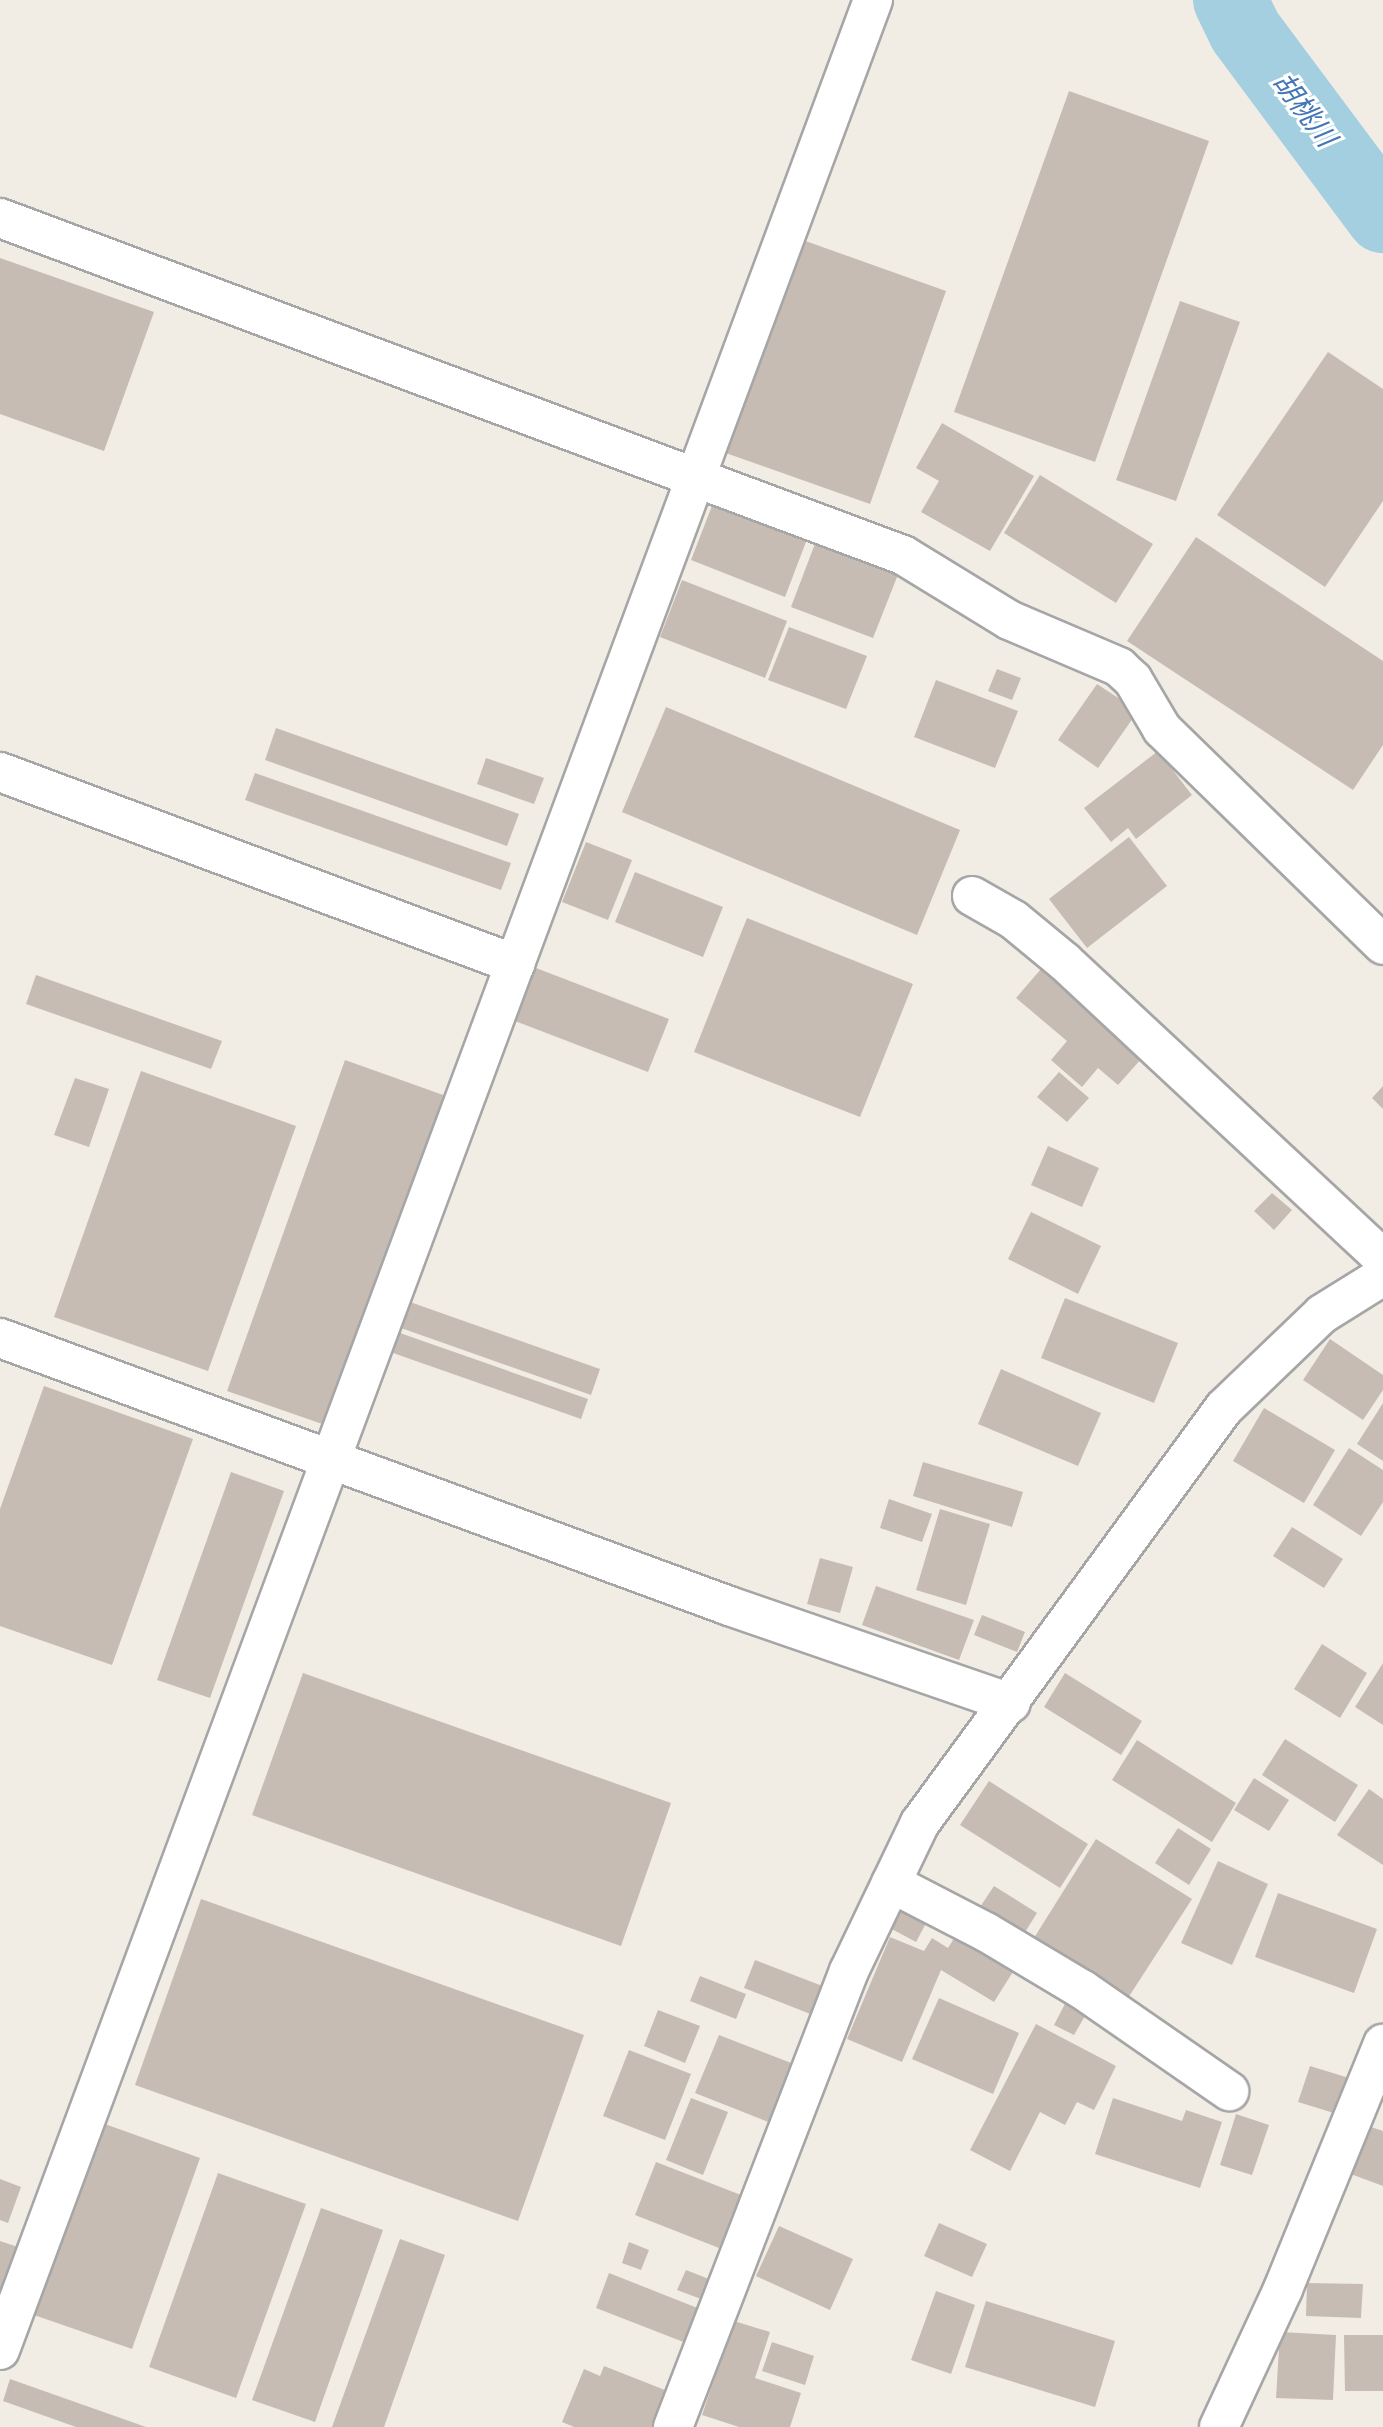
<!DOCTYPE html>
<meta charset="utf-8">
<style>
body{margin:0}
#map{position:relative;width:1383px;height:2427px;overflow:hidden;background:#f1ede5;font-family:Jost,"Noto Sans JP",sans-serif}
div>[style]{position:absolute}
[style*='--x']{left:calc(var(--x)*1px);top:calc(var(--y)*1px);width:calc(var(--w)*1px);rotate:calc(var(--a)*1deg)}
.river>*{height:74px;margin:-37px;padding:0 37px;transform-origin:37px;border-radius:37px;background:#a3cfe0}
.building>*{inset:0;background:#c6bcb4}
.roads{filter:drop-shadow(2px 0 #a6a6a6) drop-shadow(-2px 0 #a6a6a6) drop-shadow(0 2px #a6a6a6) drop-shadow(0 -2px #a6a6a6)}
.minor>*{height:38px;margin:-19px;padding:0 19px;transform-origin:19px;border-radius:19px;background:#fff}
span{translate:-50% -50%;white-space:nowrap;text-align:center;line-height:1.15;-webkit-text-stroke:6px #fff;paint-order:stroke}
.water-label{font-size:28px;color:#4677b5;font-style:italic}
</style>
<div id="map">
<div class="river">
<i style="--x:1230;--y:0;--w:34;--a:64"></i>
<i style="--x:1245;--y:31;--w:231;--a:53.3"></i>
</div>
<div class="building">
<i style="clip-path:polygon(1069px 91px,1209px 141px,1095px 462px,954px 412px)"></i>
<i style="clip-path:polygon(797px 238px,946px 291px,870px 504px,720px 451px)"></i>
<i style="clip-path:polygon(0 258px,154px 312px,104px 451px,0 414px)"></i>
<i style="clip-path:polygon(1180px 301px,1240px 322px,1176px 501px,1116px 480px)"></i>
<i style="clip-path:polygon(1328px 352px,1383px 389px,1383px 501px,1325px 587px,1217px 515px)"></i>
<i style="clip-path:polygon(942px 423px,1034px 476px,990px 551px,921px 512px,939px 481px,916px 468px)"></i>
<i style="clip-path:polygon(1040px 475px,1153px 544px,1116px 603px,1004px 533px)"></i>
<i style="clip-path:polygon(715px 498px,809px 534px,785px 597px,691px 560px)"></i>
<i style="clip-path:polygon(1196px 537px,1383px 661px,1383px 745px,1353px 790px,1127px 641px)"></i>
<i style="clip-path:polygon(816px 541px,899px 572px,873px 638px,791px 607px)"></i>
<i style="clip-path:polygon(682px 580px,787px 621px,765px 678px,660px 637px)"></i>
<i style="clip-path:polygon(789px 627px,867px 656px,846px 709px,768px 680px)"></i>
<i style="clip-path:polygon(997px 669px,1021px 678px,1012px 700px,988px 691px)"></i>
<i style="clip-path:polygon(936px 680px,1018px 711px,995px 768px,914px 737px)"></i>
<i style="clip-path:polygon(1097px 684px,1138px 711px,1098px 768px,1058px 740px)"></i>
<i style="clip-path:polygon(666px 707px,960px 830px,917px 935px,622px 812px)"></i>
<i style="clip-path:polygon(276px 728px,519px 814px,507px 846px,265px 760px)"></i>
<i style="clip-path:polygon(1158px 751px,1192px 795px,1136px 839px,1128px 828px,1111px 842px,1084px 808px)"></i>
<i style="clip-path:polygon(486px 758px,544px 778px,534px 804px,477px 784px)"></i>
<i style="clip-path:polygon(255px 773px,511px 863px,501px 890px,245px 800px)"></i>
<i style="clip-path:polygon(1129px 837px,1167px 886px,1087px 948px,1049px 899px)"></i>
<i style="clip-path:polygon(586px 842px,632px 860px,608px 920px,562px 902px)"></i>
<i style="clip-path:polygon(635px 872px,723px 907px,703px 957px,615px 922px)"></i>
<i style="clip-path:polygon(747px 918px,913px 984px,860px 1117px,694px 1052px)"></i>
<i style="clip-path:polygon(1047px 962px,1109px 1015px,1101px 1024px,1142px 1058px,1118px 1085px,1098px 1068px,1082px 1087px,1051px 1060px,1067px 1041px,1016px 998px)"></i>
<i style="clip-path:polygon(536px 968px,669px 1019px,648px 1072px,515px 1021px)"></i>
<i style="clip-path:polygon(36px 975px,222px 1041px,211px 1069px,26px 1004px)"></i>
<i style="clip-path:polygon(345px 1060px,446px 1096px,328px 1426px,227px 1391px)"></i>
<i style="clip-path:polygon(141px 1071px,296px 1126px,208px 1371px,54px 1317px)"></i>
<i style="clip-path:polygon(1059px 1072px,1089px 1098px,1067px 1122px,1037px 1097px)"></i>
<i style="clip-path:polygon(75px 1078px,109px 1089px,89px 1147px,54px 1135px)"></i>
<i style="clip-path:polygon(1383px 1086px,1383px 1109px,1372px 1098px)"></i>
<i style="clip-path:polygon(1048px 1146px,1099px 1168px,1082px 1207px,1031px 1185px)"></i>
<i style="clip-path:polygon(1272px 1193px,1292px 1210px,1274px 1230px,1254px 1211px)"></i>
<i style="clip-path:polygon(1031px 1212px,1101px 1246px,1078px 1294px,1008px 1259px)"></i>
<i style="clip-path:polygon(1065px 1298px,1178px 1343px,1154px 1403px,1041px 1358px)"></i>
<i style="clip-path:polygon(410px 1302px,600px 1369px,591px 1395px,401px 1328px)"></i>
<i style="clip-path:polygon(400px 1333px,588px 1399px,581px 1419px,393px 1353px)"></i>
<i style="clip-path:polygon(1330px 1339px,1383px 1375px,1383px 1390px,1363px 1420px,1303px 1380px)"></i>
<i style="clip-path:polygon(1001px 1369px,1101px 1413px,1078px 1466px,978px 1424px)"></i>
<i style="clip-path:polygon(44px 1386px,193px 1439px,112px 1665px,0 1626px,0 1509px)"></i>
<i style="clip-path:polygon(1383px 1403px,1383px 1461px,1357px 1444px)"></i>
<i style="clip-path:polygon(1264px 1408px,1335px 1450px,1304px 1503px,1233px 1461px)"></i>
<i style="clip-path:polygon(1349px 1448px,1383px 1470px,1383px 1502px,1361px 1536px,1313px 1505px)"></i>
<i style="clip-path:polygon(923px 1462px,1023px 1492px,1012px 1527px,913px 1496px)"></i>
<i style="clip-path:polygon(231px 1472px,284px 1491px,210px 1698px,157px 1680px)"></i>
<i style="clip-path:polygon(889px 1499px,932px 1514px,922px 1542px,880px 1528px)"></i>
<i style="clip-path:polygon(940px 1509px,990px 1524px,966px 1605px,916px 1590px)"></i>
<i style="clip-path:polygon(1292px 1527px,1343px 1559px,1324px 1588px,1273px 1556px)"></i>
<i style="clip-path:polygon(820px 1558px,853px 1567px,840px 1613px,807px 1604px)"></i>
<i style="clip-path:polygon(876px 1586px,974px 1620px,959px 1660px,862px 1625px)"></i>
<i style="clip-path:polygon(982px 1615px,1025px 1632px,1017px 1652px,974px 1635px)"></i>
<i style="clip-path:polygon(1322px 1644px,1367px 1673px,1340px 1718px,1294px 1689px)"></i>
<i style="clip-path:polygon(1383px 1663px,1383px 1725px,1355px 1707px)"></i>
<i style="clip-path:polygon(303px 1673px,671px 1803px,621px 1946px,252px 1815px)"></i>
<i style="clip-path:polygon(1065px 1673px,1142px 1721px,1121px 1755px,1044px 1707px)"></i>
<i style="clip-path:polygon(1285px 1739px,1358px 1785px,1335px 1822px,1262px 1775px)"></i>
<i style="clip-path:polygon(1137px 1740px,1236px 1803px,1212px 1842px,1112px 1780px)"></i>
<i style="clip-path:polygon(1254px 1778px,1289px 1800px,1269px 1831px,1234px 1810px)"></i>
<i style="clip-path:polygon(989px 1781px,1088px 1844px,1060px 1888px,960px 1825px)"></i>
<i style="clip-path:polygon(1369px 1789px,1383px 1799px,1383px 1865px,1337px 1835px)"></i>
<i style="clip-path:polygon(1178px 1828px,1211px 1849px,1189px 1885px,1155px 1863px)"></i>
<i style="clip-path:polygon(1096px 1839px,1192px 1899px,1128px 1998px,1034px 1938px)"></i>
<i style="clip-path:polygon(1218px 1861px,1268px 1884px,1232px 1965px,1181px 1943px)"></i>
<i style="clip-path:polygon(994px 1886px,1037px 1913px,1022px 1937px,978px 1910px)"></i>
<i style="clip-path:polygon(1278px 1893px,1377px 1929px,1354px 1993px,1255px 1957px)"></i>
<i style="clip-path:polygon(904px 1897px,932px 1912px,916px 1942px,888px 1927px)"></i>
<i style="clip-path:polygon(201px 1899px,584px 2035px,518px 2221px,135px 2085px)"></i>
<i style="clip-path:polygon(958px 1932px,1016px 1967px,994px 2002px,941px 1970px,902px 2062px,847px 2039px,890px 1937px,924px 1951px,932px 1938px,948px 1948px)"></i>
<i style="clip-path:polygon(755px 1960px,825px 1987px,813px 2015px,744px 1988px)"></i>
<i style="clip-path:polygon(700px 1976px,746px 1994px,736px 2019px,690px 2001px)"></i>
<i style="clip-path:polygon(939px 1998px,1019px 2033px,993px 2094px,912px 2059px)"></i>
<i style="clip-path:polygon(1068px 1998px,1089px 2009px,1074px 2035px,1054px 2025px)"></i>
<i style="clip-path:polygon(658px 2010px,700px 2026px,685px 2063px,644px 2046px)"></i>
<i style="clip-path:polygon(1036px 2024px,1116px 2066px,1094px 2110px,1077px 2102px,1065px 2125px,1040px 2112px,1010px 2171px,970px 2150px)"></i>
<i style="clip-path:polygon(719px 2035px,794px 2064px,771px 2123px,695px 2093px)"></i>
<i style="clip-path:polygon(629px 2050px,691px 2074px,665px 2140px,603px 2116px)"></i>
<i style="clip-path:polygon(1310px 2066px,1349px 2078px,1337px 2114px,1298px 2102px)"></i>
<i style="clip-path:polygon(691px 2098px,728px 2112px,703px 2175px,666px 2160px)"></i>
<i style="clip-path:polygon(1113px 2098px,1182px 2121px,1186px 2110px,1222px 2122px,1200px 2188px,1095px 2154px)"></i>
<i style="clip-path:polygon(1236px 2114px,1269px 2125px,1252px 2175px,1220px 2165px)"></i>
<i style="clip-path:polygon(102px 2123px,200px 2158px,132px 2349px,34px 2315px)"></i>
<i style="clip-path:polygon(1365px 2125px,1383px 2131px,1383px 2186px,1348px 2173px)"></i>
<i style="clip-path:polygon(656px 2162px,741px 2195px,719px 2248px,635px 2215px)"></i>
<i style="clip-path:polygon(218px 2173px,306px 2204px,236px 2398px,149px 2367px)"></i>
<i style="clip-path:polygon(0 2179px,21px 2187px,8px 2223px,0 2220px)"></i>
<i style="clip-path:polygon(321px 2208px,383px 2230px,315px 2422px,252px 2400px)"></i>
<i style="clip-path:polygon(939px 2223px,987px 2244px,972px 2277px,924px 2256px)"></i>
<i style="clip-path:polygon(779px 2226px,853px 2259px,830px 2310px,756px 2276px)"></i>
<i style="clip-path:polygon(400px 2239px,445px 2255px,384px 2427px,332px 2427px)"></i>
<i style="clip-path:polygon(0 2241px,18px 2247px,0 2296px)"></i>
<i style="clip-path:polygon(629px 2242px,649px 2250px,641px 2270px,622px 2263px)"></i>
<i style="clip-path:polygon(686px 2270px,709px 2279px,701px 2299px,677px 2290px)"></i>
<i style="clip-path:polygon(609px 2273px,700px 2309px,686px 2343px,596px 2308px)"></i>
<i style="clip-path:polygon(1307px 2283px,1363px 2284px,1361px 2318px,1306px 2316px)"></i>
<i style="clip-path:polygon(936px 2291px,975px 2305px,951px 2374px,911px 2360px)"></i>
<i style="clip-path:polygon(986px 2301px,1115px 2341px,1095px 2407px,965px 2367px)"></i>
<i style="clip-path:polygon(734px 2321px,770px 2332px,755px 2378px,801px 2393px,790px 2427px,739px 2427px,702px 2415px)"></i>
<i style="clip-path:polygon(1280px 2332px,1336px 2335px,1333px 2400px,1276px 2398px)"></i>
<i style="clip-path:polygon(1344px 2335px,1383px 2335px,1383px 2391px,1345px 2391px)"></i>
<i style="clip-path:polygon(772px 2342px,814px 2356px,805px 2385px,762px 2371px)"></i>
<i style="clip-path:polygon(604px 2366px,670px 2392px,656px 2427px,574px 2427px,562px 2422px,584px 2369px,600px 2376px)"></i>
<i style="clip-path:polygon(10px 2379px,146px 2427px,76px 2427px,3px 2401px)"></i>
</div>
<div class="roads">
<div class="minor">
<i style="--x:0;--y:218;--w:964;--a:20.47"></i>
<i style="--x:903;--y:555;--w:124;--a:31.5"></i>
<i style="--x:1009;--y:620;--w:120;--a:23.1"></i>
<i style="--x:1119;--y:667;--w:19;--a:43"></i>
<i style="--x:1133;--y:680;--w:57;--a:59.4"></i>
<i style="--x:1162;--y:729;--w:309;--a:44.3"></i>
<i style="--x:0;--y:772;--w:550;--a:20.45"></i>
<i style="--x:972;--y:896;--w:48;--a:29.7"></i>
<i style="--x:1014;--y:920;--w:66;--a:39.5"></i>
<i style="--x:1065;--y:962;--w:435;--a:43"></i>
<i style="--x:0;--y:1338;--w:777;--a:20.18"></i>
<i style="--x:729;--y:1606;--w:298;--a:19"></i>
<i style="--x:891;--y:1883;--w:107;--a:27.3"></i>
<i style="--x:986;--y:1932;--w:113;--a:30.9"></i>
<i style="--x:1083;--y:1990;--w:178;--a:34.7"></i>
<i style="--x:0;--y:2350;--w:2507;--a:-69.62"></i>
<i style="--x:673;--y:2427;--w:489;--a:-68.9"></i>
<i style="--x:849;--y:1971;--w:164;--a:-64.4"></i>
<i style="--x:920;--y:1823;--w:514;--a:-53.78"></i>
<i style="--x:1224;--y:1408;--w:136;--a:-43.8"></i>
<i style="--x:1322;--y:1314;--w:72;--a:-31.9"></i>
<i style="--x:1219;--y:2427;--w:152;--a:-65.1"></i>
<i style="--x:1283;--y:2289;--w:265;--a:-67.8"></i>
</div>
</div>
<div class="water-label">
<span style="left:1304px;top:110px;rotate:53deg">胡桃川</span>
</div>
</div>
